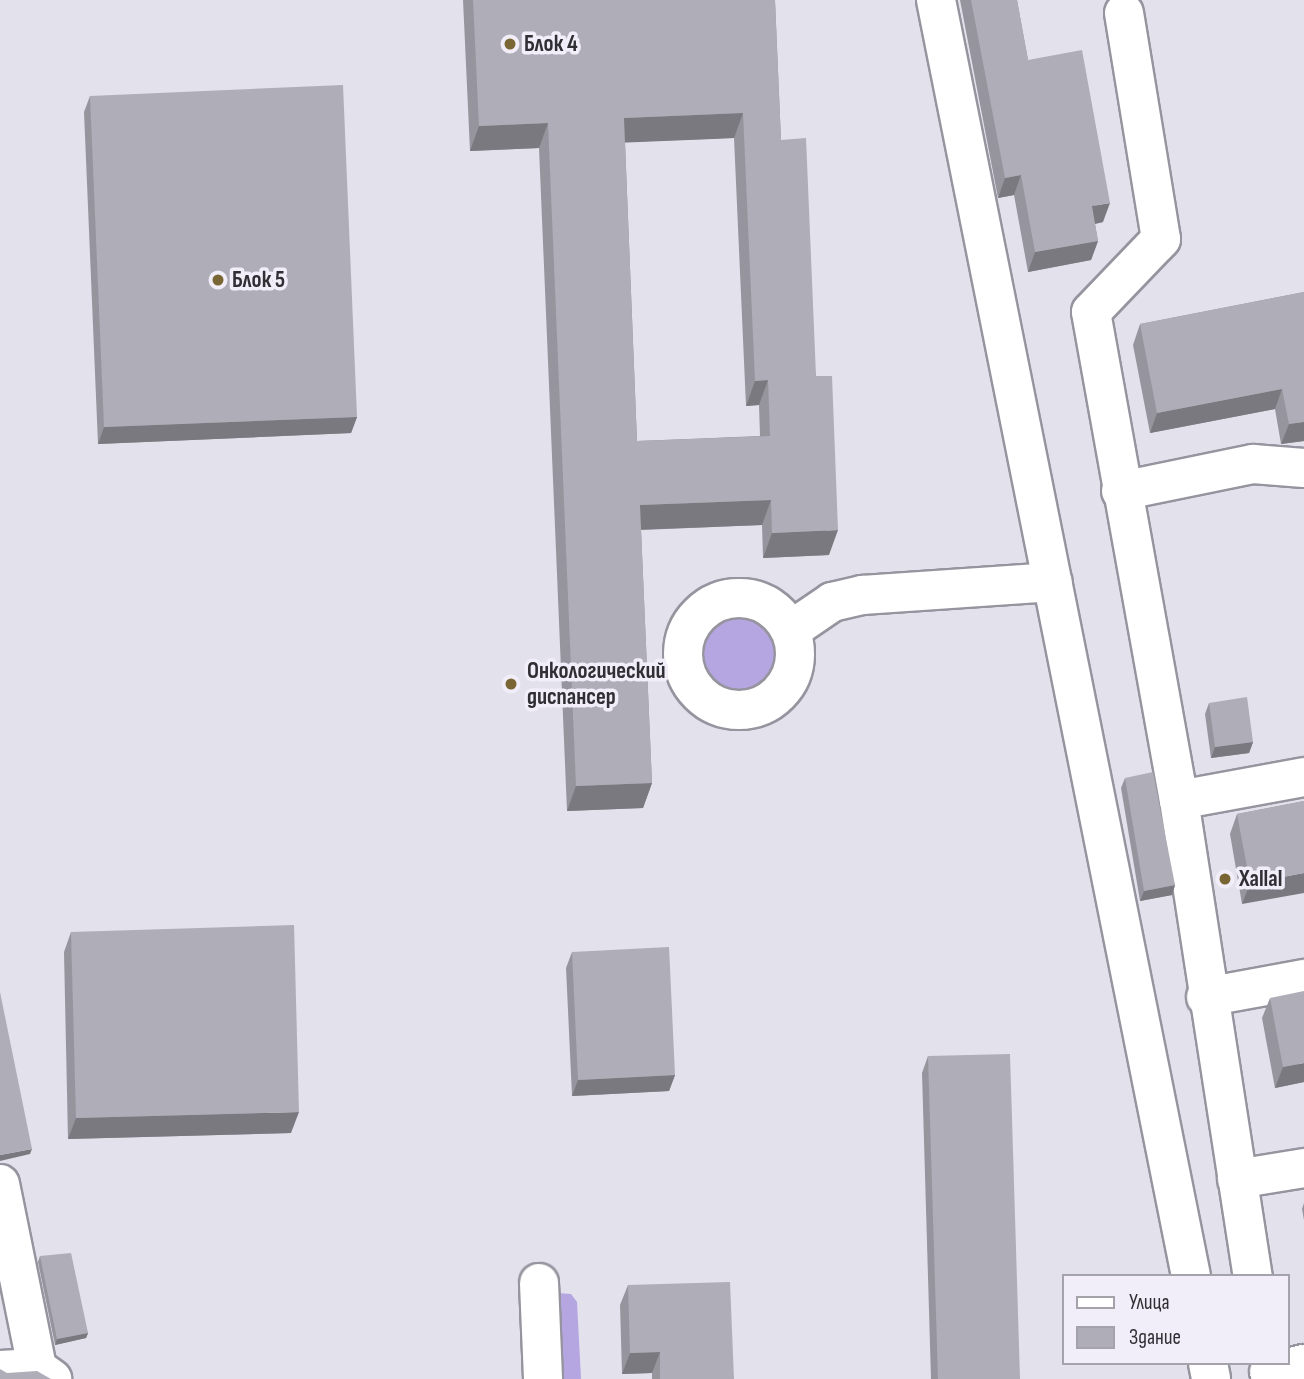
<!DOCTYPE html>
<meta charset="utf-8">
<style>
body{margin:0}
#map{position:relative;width:1304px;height:1379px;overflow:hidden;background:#e3e1ec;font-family:"Sofia Sans Condensed",sans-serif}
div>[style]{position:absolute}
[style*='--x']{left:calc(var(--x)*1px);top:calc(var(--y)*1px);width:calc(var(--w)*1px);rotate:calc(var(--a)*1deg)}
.green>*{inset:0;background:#b5a6e1}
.round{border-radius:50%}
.roads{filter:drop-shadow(2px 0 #96949e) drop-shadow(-2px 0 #96949e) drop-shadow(0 2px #96949e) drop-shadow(0 -2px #96949e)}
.minor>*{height:38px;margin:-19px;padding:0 19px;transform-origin:19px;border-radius:19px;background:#fff}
.minor>.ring{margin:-19px;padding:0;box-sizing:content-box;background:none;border:38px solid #fff;border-radius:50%}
.wall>*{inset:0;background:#96959d}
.shaded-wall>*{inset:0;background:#7a7980}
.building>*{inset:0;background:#afadb7}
.dots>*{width:19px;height:19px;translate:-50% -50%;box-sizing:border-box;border:4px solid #f1eef9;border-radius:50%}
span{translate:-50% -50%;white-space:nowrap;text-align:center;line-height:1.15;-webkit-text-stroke:7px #f1eef9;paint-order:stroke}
.poi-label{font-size:23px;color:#302f33;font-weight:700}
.left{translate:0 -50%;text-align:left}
.legend{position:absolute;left:1062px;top:1274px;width:228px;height:91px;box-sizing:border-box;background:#f1eef9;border:2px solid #a4a2aa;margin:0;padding:9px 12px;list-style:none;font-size:21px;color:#302f33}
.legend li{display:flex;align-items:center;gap:14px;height:35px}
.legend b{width:35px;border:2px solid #a4a2aa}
</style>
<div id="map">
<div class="green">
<i class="round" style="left:701px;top:615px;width:78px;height:78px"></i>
<i style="clip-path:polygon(557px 1293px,571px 1294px,577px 1302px,581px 1379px,554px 1379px)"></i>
</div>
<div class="roads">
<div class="minor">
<i style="--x:936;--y:0;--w:1301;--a:78.7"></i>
<i style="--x:1124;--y:13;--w:229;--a:80.7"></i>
<i style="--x:1161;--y:239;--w:101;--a:133.8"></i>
<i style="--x:1091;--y:312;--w:496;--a:79.8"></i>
<i style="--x:1179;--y:800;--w:482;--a:81.2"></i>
<i style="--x:1121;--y:491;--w:135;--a:-11.6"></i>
<i style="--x:1253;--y:464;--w:51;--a:4.5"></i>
<i class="ring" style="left:683px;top:598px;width:74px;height:74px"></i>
<i style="--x:791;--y:630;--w:50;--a:-34.3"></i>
<i style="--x:832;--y:602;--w:32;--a:-13"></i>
<i style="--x:863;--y:595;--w:190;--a:-3.9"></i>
<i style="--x:1179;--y:800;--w:127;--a:-10.4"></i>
<i style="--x:1206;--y:997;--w:100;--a:-10.4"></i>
<i style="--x:1237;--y:1179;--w:68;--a:-9.3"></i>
<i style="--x:0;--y:1184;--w:188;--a:78.6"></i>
<i style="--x:37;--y:1368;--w:19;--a:36"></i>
<i style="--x:539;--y:1283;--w:96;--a:87.6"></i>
<i style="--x:1208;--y:1363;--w:16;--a:79"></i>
<i style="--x:0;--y:1370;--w:37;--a:-3"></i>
<i style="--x:1269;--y:1372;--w:36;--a:-13"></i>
</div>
</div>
<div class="wall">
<i style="clip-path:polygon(evenodd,463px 0,775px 0,781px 140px,816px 376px,829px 555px,763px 558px,762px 525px,641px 530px,652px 783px,643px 808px,567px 811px,539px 148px,470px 151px,463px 0,734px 138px,746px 406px,759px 405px,760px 436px,637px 441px,625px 142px,734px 138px)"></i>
<i style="clip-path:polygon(960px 0,1017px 0,1028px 60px,1103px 222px,1095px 224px,1098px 241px,1091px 260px,1028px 272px,1014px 195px,998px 198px)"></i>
<i style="clip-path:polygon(90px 96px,357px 417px,351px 433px,98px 444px,84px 112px)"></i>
<i style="clip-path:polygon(1304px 292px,1304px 441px,1281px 444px,1275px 409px,1150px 433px,1133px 345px,1140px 324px)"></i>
<i style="clip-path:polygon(1209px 703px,1253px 742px,1249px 753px,1211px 758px,1205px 714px)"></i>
<i style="clip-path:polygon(1125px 778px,1175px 885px,1172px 895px,1140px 901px,1121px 788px)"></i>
<i style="clip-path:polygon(1304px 801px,1242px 904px,1230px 834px,1237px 814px)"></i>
<i style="clip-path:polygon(71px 932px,291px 1133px,68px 1139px,64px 952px)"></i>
<i style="clip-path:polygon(572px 952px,675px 1075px,669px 1091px,572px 1096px,566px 968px)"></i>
<i style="clip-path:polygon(1270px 998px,1304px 1082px,1275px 1088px,1262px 1018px)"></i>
<i style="clip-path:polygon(928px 1056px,1020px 1379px,931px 1379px,922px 1073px)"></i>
<i style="clip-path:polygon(1304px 1203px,1304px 1220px,1302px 1209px)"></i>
<i style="clip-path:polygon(40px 1256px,88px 1333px,86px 1338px,55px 1345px,38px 1262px)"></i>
<i style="clip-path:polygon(628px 1285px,734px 1379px,652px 1379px,652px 1373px,622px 1374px,620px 1305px)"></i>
</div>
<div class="shaded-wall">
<i style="clip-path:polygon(743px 113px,734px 138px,615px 143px,624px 118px)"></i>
<i style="clip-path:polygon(548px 123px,539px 148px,470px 151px,479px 126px)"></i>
<i style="clip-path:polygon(1021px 175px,1014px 195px,998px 198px,1005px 178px)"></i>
<i style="clip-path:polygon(1110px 203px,1103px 222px,1085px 226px,1092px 206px)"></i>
<i style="clip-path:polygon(1098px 241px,1091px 260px,1028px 272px,1035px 252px)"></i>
<i style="clip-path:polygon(768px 380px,759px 405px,746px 406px,755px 381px)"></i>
<i style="clip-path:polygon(1282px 389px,1275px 409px,1150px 433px,1157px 413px)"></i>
<i style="clip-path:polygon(357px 417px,351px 433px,98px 444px,104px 427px)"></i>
<i style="clip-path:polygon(1304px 422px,1304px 441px,1281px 444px,1289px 424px)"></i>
<i style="clip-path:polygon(771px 500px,762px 525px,631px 530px,640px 505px)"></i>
<i style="clip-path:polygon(838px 530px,829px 555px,763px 558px,772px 533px)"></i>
<i style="clip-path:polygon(1253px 742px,1249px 753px,1211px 758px,1215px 747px)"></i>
<i style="clip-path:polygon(652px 783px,643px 808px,567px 811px,576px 786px)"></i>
<i style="clip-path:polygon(1304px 873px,1304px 893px,1242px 904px,1250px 883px)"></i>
<i style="clip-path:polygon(1175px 885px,1172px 895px,1140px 901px,1144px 891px)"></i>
<i style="clip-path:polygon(1304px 1063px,1304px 1082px,1275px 1088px,1283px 1067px)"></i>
<i style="clip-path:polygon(675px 1075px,669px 1091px,572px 1096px,578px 1080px)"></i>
<i style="clip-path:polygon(299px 1112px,291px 1133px,68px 1139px,76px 1118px)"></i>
<i style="clip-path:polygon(32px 1149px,30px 1154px,0 1161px,0 1155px)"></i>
<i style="clip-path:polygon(88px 1333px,86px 1338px,55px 1345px,57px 1339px)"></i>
<i style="clip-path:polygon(660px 1352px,652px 1373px,622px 1374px,630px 1353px)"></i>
</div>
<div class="building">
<i style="clip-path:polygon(evenodd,473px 0,775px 0,781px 140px,806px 138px,816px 376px,832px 376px,838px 530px,772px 533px,771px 500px,640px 505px,652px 783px,576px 786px,548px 123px,479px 126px,473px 0,743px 113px,755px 381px,768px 380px,770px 436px,637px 441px,624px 118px,743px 113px)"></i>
<i style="clip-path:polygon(971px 0,1017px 0,1028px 60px,1082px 50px,1110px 203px,1092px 206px,1098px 241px,1035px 252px,1021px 175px,1005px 178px)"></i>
<i style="clip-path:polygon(343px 85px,357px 417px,104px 427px,90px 96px)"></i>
<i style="clip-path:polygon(1304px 292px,1304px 422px,1289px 424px,1282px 389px,1157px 413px,1140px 324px)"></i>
<i style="clip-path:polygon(1247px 697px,1253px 742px,1215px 747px,1209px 703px)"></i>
<i style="clip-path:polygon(1153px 772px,1175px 885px,1144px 891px,1125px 778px)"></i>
<i style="clip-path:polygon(1304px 801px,1304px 873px,1250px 883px,1237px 814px)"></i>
<i style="clip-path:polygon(294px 925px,299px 1112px,76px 1118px,71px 932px)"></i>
<i style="clip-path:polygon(669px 947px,675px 1075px,578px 1080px,572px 952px)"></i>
<i style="clip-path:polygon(1304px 991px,1304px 1063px,1283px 1067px,1270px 998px)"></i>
<i style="clip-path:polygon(0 992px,32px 1149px,0 1155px)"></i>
<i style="clip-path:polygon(1010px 1054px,1020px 1379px,938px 1379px,928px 1056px)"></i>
<i style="clip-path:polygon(71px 1253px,88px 1333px,57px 1339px,40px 1256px)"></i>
<i style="clip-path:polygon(730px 1282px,734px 1379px,660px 1379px,660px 1352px,630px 1353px,628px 1285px)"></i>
<i style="clip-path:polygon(0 1369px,7px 1373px,37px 1371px,51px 1379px,0 1379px)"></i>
</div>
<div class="dots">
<i style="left:510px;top:44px;background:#7a6534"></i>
<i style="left:218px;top:280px;background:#7a6534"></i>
<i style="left:511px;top:684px;background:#7a6534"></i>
<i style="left:1225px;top:879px;background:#7a6534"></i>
</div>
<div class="poi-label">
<span class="left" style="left:524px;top:44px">Блок 4</span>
<span class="left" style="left:232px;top:280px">Блок 5</span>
<span class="left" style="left:527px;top:684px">Онкологический<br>диспансер</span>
<span class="left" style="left:1239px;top:879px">Xallal</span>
</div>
<ul class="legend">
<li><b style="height:9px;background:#fff"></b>Улица</li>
<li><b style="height:19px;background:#afadb7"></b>Здание</li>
</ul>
</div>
